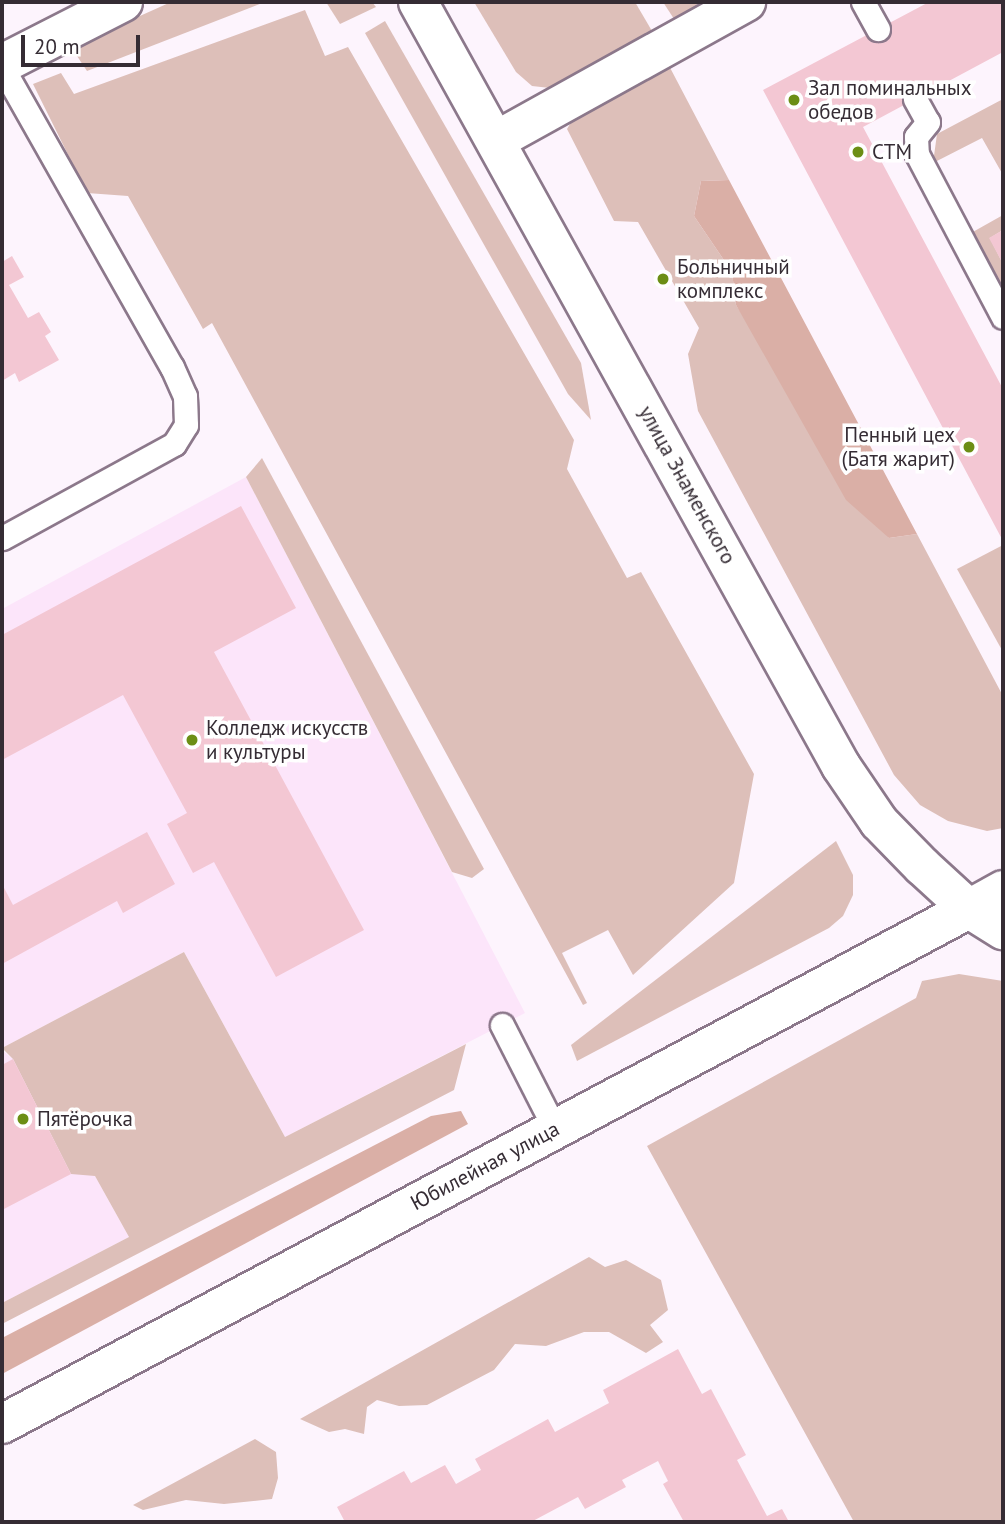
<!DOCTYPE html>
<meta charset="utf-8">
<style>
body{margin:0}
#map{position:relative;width:1005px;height:1524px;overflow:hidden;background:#fdf4fd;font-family:"PT Sans",sans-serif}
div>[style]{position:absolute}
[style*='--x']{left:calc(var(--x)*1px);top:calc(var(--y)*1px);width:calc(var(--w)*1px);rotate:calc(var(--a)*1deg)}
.built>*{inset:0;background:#fce5fa}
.green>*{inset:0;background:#ddbfb9}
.forest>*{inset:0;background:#daafa6}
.building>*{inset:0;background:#f3c7d3}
.roads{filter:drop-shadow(2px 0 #8c788b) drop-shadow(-2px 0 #8c788b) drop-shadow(0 2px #8c788b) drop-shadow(0 -2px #8c788b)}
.lane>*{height:23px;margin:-11.5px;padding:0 11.5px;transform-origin:11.5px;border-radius:11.5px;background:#fff}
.street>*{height:38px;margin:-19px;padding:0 19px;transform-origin:19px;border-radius:19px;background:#fff}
.secondary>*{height:38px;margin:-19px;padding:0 19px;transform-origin:19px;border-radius:19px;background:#fff}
.dots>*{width:19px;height:19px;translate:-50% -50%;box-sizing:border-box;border:4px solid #fff;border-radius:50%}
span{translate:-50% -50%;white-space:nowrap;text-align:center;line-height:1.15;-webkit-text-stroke:7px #fff;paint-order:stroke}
.poi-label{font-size:21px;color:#352c34}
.left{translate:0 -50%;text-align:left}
.right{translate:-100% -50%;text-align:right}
.street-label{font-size:21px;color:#352c34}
.frame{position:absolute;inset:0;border:4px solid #352c34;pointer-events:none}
.scale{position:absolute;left:21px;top:35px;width:119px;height:32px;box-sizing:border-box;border:4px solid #352c34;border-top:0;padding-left:9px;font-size:21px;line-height:24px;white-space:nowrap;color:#352c34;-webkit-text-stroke:5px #fff;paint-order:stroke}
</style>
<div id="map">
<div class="built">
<i style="clip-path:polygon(246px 477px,525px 1013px,285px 1137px,184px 952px,2px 1048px,2px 609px)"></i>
<i style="clip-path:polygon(2px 1050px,13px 1059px,95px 1176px,129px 1237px,2px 1303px)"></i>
</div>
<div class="green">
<i style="clip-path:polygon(171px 2px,265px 2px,87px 71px,71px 47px)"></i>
<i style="clip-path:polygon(326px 2px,372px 2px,376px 7px,340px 24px)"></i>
<i style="clip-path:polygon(474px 2px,635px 2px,652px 31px,550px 88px,532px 86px,516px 72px)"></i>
<i style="clip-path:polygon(663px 2px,695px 2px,698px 6px,674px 19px)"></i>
<i style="clip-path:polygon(305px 10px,325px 56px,348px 47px,574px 440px,567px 469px,627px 578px,641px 572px,754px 774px,734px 883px,633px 975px,608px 930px,562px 953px,587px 1003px,583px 1005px,212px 323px,203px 329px,128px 196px,87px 193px,33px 84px,61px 73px,74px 94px)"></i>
<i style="clip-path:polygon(385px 21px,581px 363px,591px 420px,568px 394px,365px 33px)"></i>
<i style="clip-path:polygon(666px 60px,729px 180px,701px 181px,694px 216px,732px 272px,736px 305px,889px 538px,917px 534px,1003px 696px,1003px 828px,987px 831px,948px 821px,920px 805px,894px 775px,698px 411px,688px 354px,699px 328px,638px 222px,614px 221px,567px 129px,576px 114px)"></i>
<i style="clip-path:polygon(1003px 99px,1003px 175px,982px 138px,933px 163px,937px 134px)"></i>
<i style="clip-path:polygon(1003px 215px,1003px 230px,990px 238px,1003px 264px,1003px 294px,971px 233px)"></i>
<i style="clip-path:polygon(262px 458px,484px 869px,472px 878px,452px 872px,246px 477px)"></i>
<i style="clip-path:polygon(1003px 545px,1003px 652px,957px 569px)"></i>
<i style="clip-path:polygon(836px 841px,853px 875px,853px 895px,843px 916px,829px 928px,577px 1061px,571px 1045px)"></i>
<i style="clip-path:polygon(184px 952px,285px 1137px,466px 1044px,454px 1090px,2px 1324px,2px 1303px,129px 1237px,95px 1176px,71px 1174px,13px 1059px,2px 1048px)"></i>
<i style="clip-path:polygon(959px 974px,1003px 981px,1003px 1522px,854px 1522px,647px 1146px,916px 998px,922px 981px)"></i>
<i style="clip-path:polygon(589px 1257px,605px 1267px,626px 1260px,661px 1280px,668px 1310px,650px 1325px,663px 1342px,646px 1353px,609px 1332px,584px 1332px,546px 1346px,515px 1344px,494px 1370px,427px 1405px,399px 1406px,377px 1400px,367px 1407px,364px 1434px,345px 1429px,329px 1432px,300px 1419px)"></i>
<i style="clip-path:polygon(255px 1439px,276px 1452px,278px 1478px,272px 1499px,224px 1504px,186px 1500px,143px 1510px,133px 1505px)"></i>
</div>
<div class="forest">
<i style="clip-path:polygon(729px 180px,917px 534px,889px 538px,846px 500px,736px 305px,732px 272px,694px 216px,701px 181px)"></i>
<i style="clip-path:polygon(461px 1111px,468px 1124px,2px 1374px,2px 1338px,431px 1116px)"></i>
</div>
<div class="building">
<i style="clip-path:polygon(929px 2px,1003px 2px,1003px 52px,863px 127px,1003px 389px,1003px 541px,763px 90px)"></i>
<i style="clip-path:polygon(1003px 230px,1003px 264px,989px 238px)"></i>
<i style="clip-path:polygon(12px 256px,24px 277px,9px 285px,28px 318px,39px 312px,51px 332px,45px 336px,59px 360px,19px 382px,15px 373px,2px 381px,2px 262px)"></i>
<i style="clip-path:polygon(241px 506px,296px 608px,214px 652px,364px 930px,276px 977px,214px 862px,193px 873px,167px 824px,187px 813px,123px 695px,2px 760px,2px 635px)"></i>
<i style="clip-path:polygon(147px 832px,175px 884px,123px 913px,117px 901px,2px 964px,2px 884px,13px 905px)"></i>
<i style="clip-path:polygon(13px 1059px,71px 1174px,2px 1210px,2px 1065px)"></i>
<i style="clip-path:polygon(678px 1349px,702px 1394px,711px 1389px,746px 1455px,737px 1460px,767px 1516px,782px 1509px,789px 1522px,684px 1522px,663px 1484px,668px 1481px,658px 1461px,622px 1480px,626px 1487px,585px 1509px,578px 1497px,531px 1522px,345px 1522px,337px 1507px,404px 1471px,411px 1483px,445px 1465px,456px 1484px,481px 1470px,475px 1459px,548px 1419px,555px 1432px,609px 1403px,603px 1390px)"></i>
</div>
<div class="roads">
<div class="lane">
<i style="--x:863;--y:2;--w:31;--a:61"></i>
<i style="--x:2;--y:67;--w:345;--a:60.5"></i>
<i style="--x:172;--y:367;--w:32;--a:66"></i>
<i style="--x:185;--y:396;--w:29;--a:88"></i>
<i style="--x:186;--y:425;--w:22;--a:122"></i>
<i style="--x:174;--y:444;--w:196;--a:151.3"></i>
<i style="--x:915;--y:99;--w:26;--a:61"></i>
<i style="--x:928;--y:122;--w:19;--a:129"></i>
<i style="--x:916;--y:137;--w:17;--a:87"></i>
<i style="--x:917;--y:154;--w:184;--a:62.2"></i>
<i style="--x:502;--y:1025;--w:117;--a:63"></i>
</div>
<div class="street">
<i style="--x:2;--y:64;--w:136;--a:-27.1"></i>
<i style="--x:497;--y:140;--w:285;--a:-29"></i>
<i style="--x:969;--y:909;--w:39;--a:-29"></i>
</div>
<div class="secondary">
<i style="--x:418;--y:2;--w:873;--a:61.03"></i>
<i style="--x:841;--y:766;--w:68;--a:55.8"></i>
<i style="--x:879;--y:822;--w:62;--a:45.7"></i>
<i style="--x:922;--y:866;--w:64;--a:42.5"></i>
<i style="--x:969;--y:909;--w:40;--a:32"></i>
<i style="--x:2;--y:1424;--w:1096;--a:-28.04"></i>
</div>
</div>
<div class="dots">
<i style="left:794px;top:100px;background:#6c8e15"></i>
<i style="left:858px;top:152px;background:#6c8e15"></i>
<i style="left:663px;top:279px;background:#6c8e15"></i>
<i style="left:969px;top:447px;background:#6c8e15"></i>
<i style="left:192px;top:740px;background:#6c8e15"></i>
<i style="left:23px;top:1119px;background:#6c8e15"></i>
</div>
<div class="poi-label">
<span class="left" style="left:808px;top:100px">Зал поминальных<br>обедов</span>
<span class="left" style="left:872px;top:152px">СТМ</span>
<span class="left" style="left:677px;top:279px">Больничный<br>комплекс</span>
<span class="right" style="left:955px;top:447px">Пенный цех<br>(Батя жарит)</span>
<span class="left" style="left:206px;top:740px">Колледж искусств<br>и культуры</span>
<span class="left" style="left:37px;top:1119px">Пятёрочка</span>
</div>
<div class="street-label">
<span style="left:687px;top:485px;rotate:61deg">улица Знаменского</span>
<span style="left:485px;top:1166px;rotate:-28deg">Юбилейная улица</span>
</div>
<div class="frame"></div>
<div class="scale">20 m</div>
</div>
